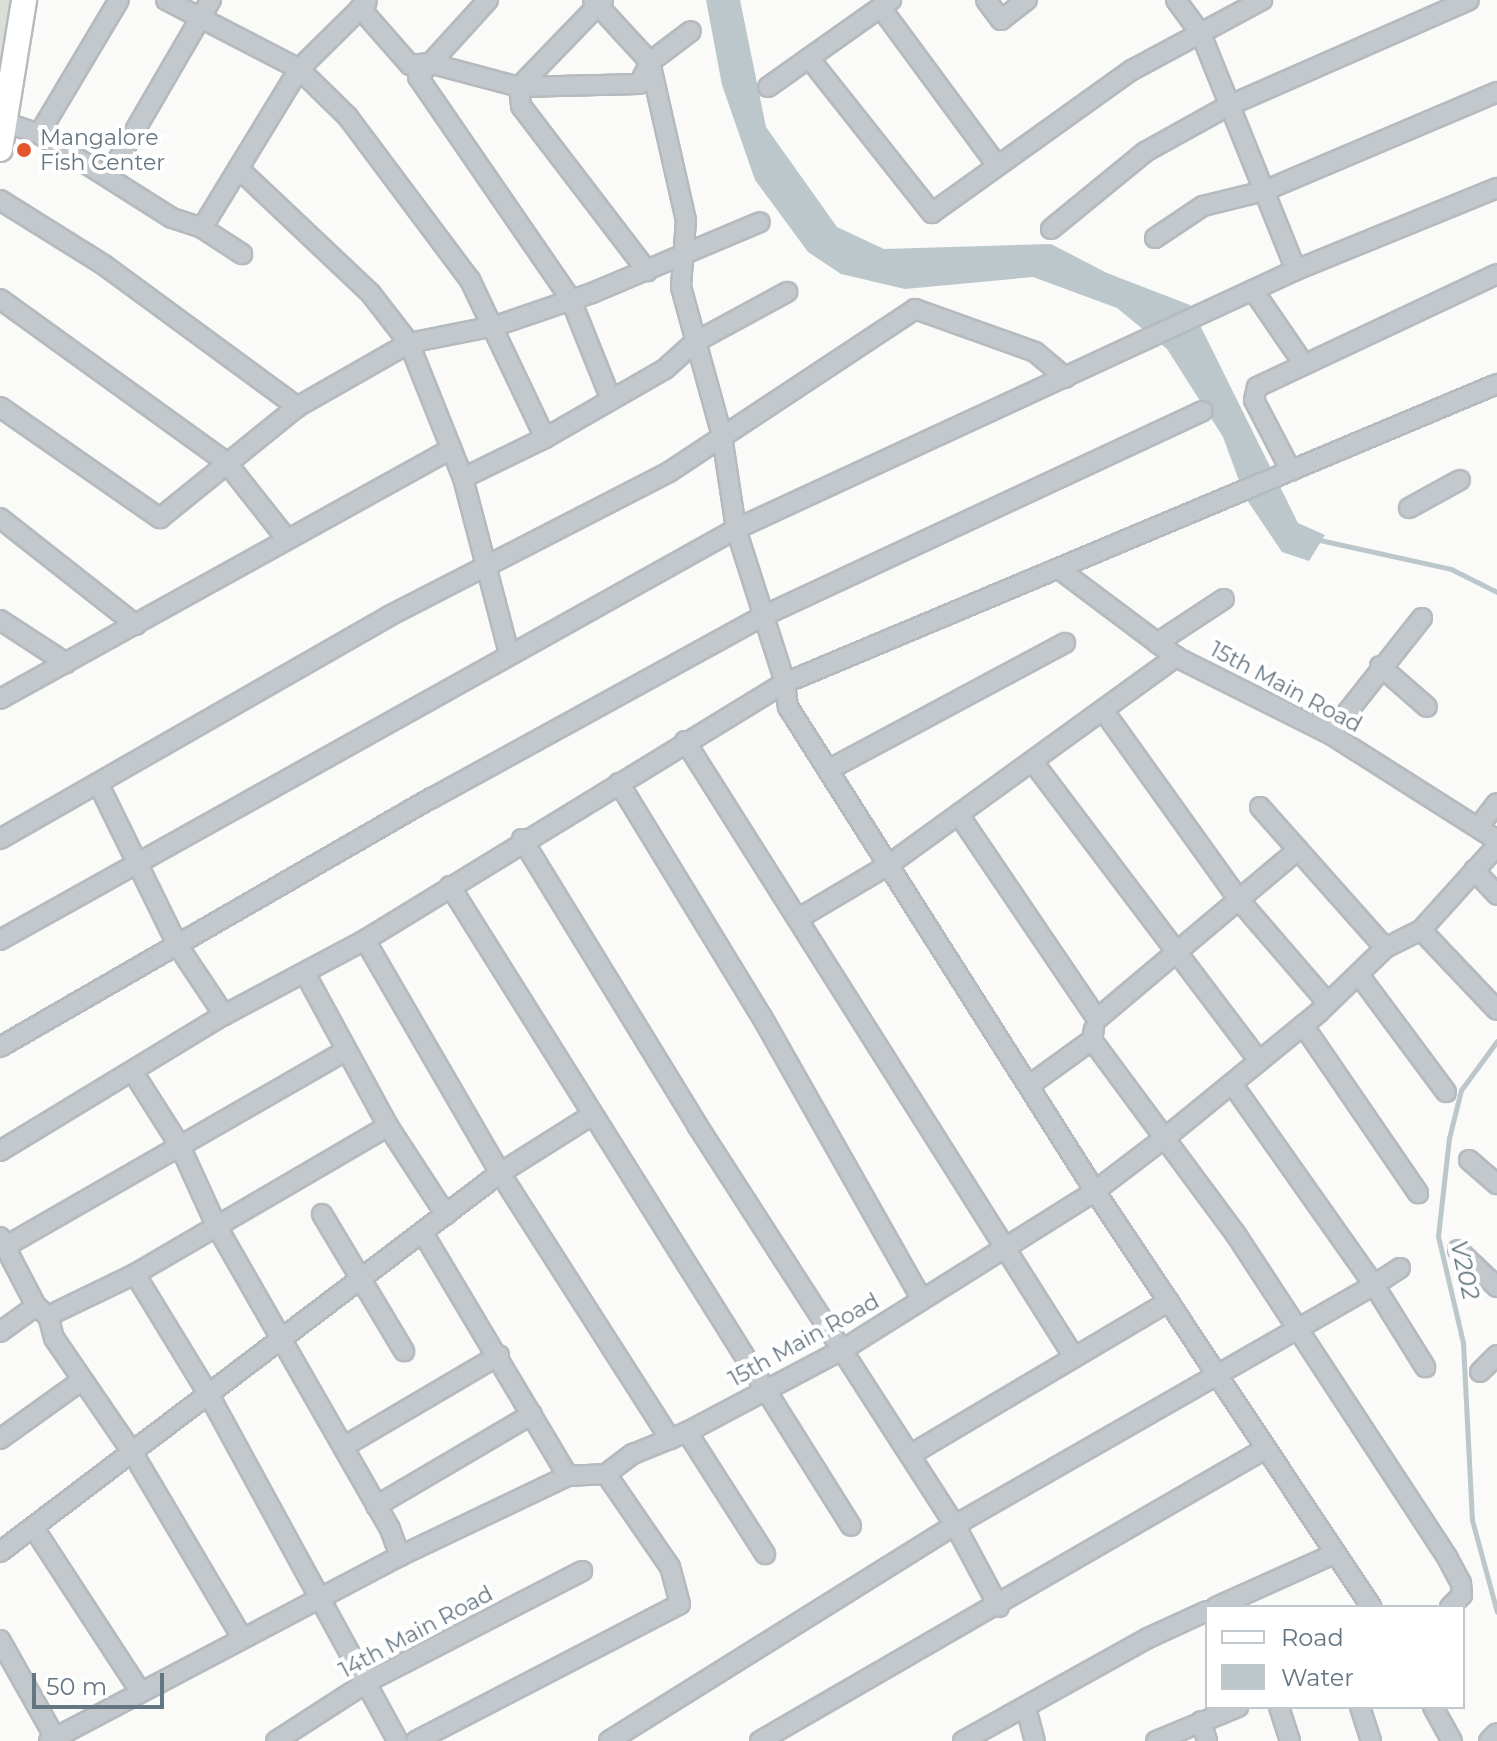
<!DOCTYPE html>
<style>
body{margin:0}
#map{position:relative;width:1497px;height:1741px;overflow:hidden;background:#fafaf8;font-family:Montserrat,sans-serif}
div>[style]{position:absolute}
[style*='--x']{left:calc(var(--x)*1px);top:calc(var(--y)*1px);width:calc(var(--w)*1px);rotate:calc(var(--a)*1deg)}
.green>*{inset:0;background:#dadfd7}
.water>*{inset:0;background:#bbc7cb}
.stream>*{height:5px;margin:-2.5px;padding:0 2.5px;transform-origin:2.5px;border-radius:2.5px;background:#bbc7cb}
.roads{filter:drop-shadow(2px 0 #b5babe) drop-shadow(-2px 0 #b5babe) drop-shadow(0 2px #b5babe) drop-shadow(0 -2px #b5babe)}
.minor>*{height:18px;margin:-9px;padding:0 9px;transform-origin:9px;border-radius:9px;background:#c3c8cc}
.major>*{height:24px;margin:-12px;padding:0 12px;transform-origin:12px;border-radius:12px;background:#fff}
.dots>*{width:22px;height:22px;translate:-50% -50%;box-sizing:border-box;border:4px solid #fff;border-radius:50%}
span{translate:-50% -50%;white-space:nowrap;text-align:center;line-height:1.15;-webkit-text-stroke:8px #fff;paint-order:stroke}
.poi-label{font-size:22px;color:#657683}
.left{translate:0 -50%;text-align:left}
.street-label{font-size:22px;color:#657683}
.water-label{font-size:24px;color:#60757c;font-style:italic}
.legend{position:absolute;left:1205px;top:1605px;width:260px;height:104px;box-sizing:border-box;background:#fff;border:2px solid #c1c8cd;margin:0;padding:10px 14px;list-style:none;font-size:24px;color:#657683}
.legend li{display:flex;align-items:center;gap:16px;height:40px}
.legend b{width:40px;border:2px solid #c1c8cd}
.scale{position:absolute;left:32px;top:1673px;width:132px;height:36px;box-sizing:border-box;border:4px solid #657683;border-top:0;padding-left:10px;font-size:24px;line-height:28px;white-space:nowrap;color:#657683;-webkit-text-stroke:6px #fff;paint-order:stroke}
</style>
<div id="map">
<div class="green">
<i style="clip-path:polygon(0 0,14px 0,0 108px)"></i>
</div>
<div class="water">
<i style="clip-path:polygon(706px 0,740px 0,766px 127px,837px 227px,884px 249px,1051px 244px,1107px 273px,1190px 305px,1298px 523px,1325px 535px,1309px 561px,1282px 552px,1245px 497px,1223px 437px,1167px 349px,1117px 308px,1033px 277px,905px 289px,841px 274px,808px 252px,755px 180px,722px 85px)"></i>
</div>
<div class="stream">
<i style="--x:1315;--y:539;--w:139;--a:12.4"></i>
<i style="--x:1451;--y:569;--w:51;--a:26.6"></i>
<i style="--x:1497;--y:1041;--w:61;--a:126.3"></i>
<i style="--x:1461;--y:1090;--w:49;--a:104"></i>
<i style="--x:1449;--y:1138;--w:99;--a:96.4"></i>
<i style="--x:1438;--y:1236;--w:110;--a:76.8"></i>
<i style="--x:1463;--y:1343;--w:177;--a:87.1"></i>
<i style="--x:1472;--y:1520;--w:95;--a:74.8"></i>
</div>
<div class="roads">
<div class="minor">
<i style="--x:166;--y:0;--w:150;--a:27.4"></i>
<i style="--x:299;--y:69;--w:69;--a:44.4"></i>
<i style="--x:348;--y:117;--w:204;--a:53.2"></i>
<i style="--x:470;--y:280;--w:175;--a:64.6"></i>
<i style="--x:488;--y:0;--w:104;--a:132.3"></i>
<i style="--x:418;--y:77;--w:270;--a:55.5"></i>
<i style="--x:571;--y:300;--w:105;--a:68.1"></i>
<i style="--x:593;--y:0;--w:84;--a:47.4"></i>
<i style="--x:650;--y:62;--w:51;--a:-37.1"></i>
<i style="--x:603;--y:0;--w:121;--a:134"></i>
<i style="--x:519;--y:87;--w:19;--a:84"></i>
<i style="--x:521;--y:106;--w:208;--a:52.6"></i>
<i style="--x:986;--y:0;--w:25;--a:53"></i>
<i style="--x:1001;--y:20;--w:33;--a:-38"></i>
<i style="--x:1176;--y:0;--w:42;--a:53.7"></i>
<i style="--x:1201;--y:34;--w:254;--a:68.1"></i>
<i style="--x:360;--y:8;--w:76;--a:48.7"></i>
<i style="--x:410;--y:65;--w:19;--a:-6"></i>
<i style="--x:429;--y:63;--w:93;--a:14.9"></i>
<i style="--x:519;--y:87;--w:120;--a:-1.4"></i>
<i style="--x:639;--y:84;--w:25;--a:-63"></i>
<i style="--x:650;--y:62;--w:162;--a:77.2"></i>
<i style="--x:686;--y:220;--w:67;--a:94.3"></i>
<i style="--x:681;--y:287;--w:155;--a:74.6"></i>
<i style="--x:722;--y:436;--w:94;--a:81.4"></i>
<i style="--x:736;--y:529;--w:162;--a:72.3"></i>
<i style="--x:785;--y:683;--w:24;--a:83"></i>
<i style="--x:788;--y:707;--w:573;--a:57.61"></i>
<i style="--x:1095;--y:1191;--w:499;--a:56.4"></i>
<i style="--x:881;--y:8;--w:194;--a:53.6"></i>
<i style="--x:809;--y:58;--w:198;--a:51.6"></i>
<i style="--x:932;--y:213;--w:246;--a:-35.6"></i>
<i style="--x:1132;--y:70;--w:148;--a:-28.3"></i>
<i style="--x:768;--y:87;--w:151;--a:-35.3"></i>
<i style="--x:4;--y:122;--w:37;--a:19"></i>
<i style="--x:39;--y:134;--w:157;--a:32.3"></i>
<i style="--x:172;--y:218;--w:32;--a:18"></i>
<i style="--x:202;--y:228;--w:48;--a:33"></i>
<i style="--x:39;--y:134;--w:156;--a:-59.2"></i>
<i style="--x:239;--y:169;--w:182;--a:43.4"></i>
<i style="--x:371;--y:294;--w:62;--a:52.2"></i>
<i style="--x:409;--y:343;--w:145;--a:68.2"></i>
<i style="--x:463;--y:478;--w:181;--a:75.3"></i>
<i style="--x:109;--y:175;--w:203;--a:-59.8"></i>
<i style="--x:0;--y:200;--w:123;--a:32"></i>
<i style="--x:104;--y:265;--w:240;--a:36.3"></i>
<i style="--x:202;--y:228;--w:186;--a:-58.6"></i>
<i style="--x:299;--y:69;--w:95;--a:-44.6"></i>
<i style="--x:1051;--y:229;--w:122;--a:-39.3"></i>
<i style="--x:1145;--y:152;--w:95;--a:-29"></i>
<i style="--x:1228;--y:106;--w:263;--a:-23.7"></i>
<i style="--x:1155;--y:238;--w:58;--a:-33.7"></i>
<i style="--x:1203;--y:206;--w:63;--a:-13.8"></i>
<i style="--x:1264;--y:191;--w:253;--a:-23"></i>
<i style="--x:1253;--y:290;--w:88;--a:55.6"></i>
<i style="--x:0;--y:299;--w:279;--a:35.8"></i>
<i style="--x:226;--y:462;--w:97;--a:51.7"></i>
<i style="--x:0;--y:407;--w:195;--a:34.8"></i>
<i style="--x:160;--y:518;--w:176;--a:-39"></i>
<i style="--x:297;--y:407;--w:129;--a:-29.7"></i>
<i style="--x:409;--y:343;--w:88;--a:-11.2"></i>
<i style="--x:495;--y:326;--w:102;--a:-18.8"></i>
<i style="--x:592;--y:293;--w:182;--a:-22.9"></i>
<i style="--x:1291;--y:471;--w:80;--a:-117.5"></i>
<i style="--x:1254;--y:400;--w:13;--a:-77"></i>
<i style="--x:1257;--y:387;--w:265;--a:-25.2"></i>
<i style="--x:463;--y:478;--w:91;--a:-26"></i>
<i style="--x:545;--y:438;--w:138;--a:-29.9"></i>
<i style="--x:665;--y:369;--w:40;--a:-42"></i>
<i style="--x:695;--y:342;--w:105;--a:-28.5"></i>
<i style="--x:1409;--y:508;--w:58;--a:-28.8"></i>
<i style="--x:0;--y:518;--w:173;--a:38.2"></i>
<i style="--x:1059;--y:569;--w:146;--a:36.9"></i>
<i style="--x:1176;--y:657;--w:172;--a:26.6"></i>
<i style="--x:1330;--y:734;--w:198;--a:32.4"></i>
<i style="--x:0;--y:620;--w:79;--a:33.1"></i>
<i style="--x:1157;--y:643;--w:80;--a:-33.3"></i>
<i style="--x:1380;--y:666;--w:62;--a:41.1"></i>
<i style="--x:0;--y:699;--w:516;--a:-29"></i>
<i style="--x:1103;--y:710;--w:234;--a:54.4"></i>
<i style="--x:1239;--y:900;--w:136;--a:49.2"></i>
<i style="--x:1330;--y:734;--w:148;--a:-51.6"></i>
<i style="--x:685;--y:741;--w:729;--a:57.73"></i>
<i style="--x:1033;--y:762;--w:375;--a:52.9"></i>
<i style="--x:828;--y:770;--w:269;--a:-28.2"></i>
<i style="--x:98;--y:783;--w:182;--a:63.9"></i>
<i style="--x:178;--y:946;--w:83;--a:56.3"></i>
<i style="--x:619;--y:783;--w:274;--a:58.6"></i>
<i style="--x:762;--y:1017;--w:325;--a:60.5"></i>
<i style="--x:1260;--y:807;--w:188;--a:48.4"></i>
<i style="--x:959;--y:815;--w:246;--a:55.9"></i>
<i style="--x:1097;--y:1019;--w:263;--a:-40.1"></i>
<i style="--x:1479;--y:826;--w:29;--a:-52"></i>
<i style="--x:0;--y:839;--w:448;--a:-29.8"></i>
<i style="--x:389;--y:616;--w:315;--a:-27.2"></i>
<i style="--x:669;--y:472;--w:295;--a:-33.5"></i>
<i style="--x:915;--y:309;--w:127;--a:19.7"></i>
<i style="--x:1035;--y:352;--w:40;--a:40"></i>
<i style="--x:522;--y:839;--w:335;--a:58.5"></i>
<i style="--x:697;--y:1125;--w:476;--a:57.2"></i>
<i style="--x:955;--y:1525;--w:93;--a:61.8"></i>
<i style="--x:1474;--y:870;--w:34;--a:47"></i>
<i style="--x:450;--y:886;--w:755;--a:57.93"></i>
<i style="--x:799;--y:918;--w:102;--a:-30.6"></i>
<i style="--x:887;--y:866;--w:357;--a:-35.9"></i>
<i style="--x:1421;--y:930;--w:110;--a:46.5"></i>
<i style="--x:0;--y:940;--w:843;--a:-29.18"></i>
<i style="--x:736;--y:529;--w:617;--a:-24.82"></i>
<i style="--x:1296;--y:270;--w:217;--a:-22.2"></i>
<i style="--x:365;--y:940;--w:269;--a:59.9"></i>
<i style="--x:500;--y:1173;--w:316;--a:57.4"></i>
<i style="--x:1359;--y:975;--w:146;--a:53.4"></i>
<i style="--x:1303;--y:1025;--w:204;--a:55.6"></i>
<i style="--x:1092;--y:1040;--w:240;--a:53.5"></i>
<i style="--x:1235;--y:1233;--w:389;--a:56.8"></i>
<i style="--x:1448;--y:1559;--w:27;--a:62"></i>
<i style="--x:1461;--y:1583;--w:12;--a:85"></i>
<i style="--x:1462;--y:1595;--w:17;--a:135"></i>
<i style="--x:0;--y:1047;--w:499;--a:-30"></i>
<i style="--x:432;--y:798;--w:378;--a:-28.8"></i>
<i style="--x:763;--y:616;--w:485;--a:-25"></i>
<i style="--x:133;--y:1072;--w:88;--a:57.6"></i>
<i style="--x:180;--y:1146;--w:87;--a:65.5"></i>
<i style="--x:216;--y:1225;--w:350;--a:60.2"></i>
<i style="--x:390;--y:1529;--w:29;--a:70"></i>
<i style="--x:1031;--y:1084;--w:75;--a:-35.8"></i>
<i style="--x:1092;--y:1040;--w:11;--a:-80"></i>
<i style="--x:388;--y:1126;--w:106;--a:56.9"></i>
<i style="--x:0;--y:1151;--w:262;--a:-31.3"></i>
<i style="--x:224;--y:1015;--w:160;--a:-28"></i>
<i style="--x:365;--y:940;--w:492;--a:-31.5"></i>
<i style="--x:785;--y:683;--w:772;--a:-22.78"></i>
<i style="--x:1469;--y:1160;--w:37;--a:41"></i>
<i style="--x:322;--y:1214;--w:160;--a:59.1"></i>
<i style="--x:423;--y:1233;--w:283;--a:59.2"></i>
<i style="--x:0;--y:1237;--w:78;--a:62.4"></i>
<i style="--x:36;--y:1306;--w:16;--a:40"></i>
<i style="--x:6;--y:1246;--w:391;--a:-29.9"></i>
<i style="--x:1458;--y:1250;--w:54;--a:43.5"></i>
<i style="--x:1400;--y:1268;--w:31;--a:147"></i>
<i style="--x:1374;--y:1285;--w:97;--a:58.1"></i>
<i style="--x:135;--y:1274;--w:142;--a:58.6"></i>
<i style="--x:209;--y:1395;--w:394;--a:61.4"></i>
<i style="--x:0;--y:1332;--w:44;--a:-35.8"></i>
<i style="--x:1480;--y:1372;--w:24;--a:-45"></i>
<i style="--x:687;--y:1432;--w:145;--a:57.4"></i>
<i style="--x:0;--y:1439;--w:100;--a:-35.6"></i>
<i style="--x:343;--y:1447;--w:181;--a:-30.5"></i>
<i style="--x:910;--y:1455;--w:301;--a:-30.7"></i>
<i style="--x:376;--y:1506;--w:181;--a:-30.5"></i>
<i style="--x:35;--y:1530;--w:192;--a:56.9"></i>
<i style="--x:0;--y:1552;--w:627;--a:-37.16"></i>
<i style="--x:500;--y:1173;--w:109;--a:-32.2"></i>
<i style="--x:1216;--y:1607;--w:129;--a:-24.2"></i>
<i style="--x:241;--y:1636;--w:214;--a:-120.6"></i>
<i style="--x:132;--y:1452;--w:138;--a:-124.4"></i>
<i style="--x:54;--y:1338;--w:23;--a:-105"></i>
<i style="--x:48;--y:1316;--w:97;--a:-25.8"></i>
<i style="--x:135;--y:1274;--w:293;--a:-30.3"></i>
<i style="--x:388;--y:1126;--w:174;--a:-118.5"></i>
<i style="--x:0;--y:1640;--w:116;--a:60.6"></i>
<i style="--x:1279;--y:1707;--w:36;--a:72"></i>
<i style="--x:1360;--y:1707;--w:36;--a:72"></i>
<i style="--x:1433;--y:1707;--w:39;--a:61"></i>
<i style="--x:1026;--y:1708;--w:34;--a:75"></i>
<i style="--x:1201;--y:1721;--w:21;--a:73"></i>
<i style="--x:49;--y:1741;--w:397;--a:-27.8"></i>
<i style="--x:400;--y:1556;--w:186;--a:-25.5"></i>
<i style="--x:568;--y:1476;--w:38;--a:-3"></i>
<i style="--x:606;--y:1474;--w:34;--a:-37"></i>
<i style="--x:633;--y:1454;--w:58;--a:-22.2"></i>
<i style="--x:687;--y:1432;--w:175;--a:-27.9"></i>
<i style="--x:842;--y:1350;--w:299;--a:-32.1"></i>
<i style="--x:1095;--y:1191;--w:89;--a:-37.3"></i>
<i style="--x:1166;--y:1137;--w:198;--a:-39.2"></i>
<i style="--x:1319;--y:1012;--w:92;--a:-44.1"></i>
<i style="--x:1385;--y:948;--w:40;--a:-26.6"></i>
<i style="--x:1421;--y:930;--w:113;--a:-47.9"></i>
<i style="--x:276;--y:1741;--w:111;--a:-32.8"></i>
<i style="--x:369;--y:1681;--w:240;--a:-27.3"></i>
<i style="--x:416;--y:1741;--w:297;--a:-27.4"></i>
<i style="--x:680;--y:1604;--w:38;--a:-105"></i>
<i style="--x:670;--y:1567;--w:113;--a:-124.5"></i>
<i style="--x:609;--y:1741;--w:408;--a:-32"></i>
<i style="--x:955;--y:1525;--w:483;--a:-29.8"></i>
<i style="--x:1374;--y:1285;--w:246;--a:-125.2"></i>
<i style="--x:760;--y:1741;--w:583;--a:-30.04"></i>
<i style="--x:963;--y:1741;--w:212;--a:-29.1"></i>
<i style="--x:1148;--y:1638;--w:65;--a:-24.6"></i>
<i style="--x:1156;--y:1741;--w:89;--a:-22.5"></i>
<i style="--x:1489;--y:1741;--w:11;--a:-45"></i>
</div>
<div class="major">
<i style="--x:0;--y:149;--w:151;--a:-80.8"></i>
</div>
</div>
<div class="dots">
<i style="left:24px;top:150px;background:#e4572e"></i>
</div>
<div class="poi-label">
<span class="left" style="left:40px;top:150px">Mangalore<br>Fish Center</span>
</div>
<div class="street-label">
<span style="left:1286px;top:687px;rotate:28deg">15th Main Road</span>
<span style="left:804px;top:1340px;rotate:-29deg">15th Main Road</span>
<span style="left:416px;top:1632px;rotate:-28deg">14th Main Road</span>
</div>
<div class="water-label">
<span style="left:1465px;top:1270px;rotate:77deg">V202</span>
</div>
<ul class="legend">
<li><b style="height:10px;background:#fff"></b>Road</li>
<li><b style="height:22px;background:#bbc7cb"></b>Water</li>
</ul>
<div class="scale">50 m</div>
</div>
